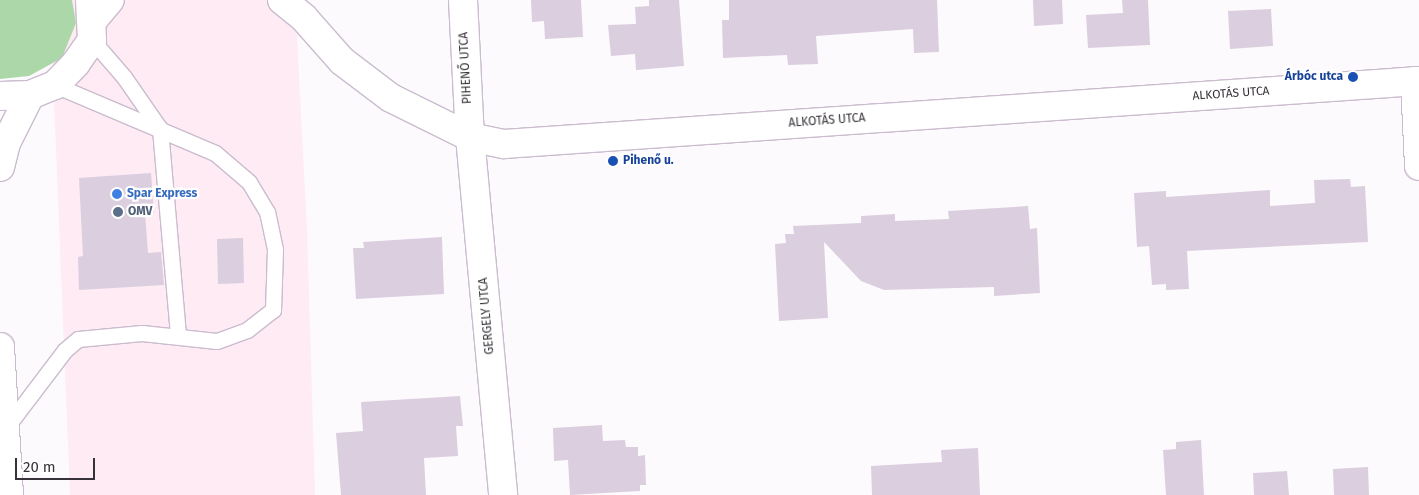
<!DOCTYPE html>
<meta charset="utf-8">
<style>
body{margin:0}
#map{position:relative;width:1419px;height:495px;overflow:hidden;background:#fdfafe;font-family:"Fira Sans",sans-serif}
div>[style]{position:absolute}
[style*='--x']{left:calc(var(--x)*1px);top:calc(var(--y)*1px);width:calc(var(--w)*1px);rotate:calc(var(--a)*1deg)}
.commercial>*{inset:0;background:#feebf4}
.green>*{inset:0;background:#acd8a9}
.building>*{inset:0;background:#dbcedf}
.roads{filter:drop-shadow(1px 0 #cabcce) drop-shadow(-1px 0 #cabcce) drop-shadow(0 1px #cabcce) drop-shadow(0 -1px #cabcce)}
.lane>*{height:15px;margin:-7.5px;padding:0 7.5px;transform-origin:7.5px;border-radius:7.5px;background:#fff}
.street>*{height:28px;margin:-14px;padding:0 14px;transform-origin:14px;border-radius:14px;background:#fff}
.primary>*{height:28px;margin:-14px;padding:0 14px;transform-origin:14px;border-radius:14px;background:#fff}
.dots>*{width:14px;height:14px;translate:-50% -50%;box-sizing:border-box;border:2px solid #fff;border-radius:50%}
span{translate:-50% -50%;white-space:nowrap;text-align:center;line-height:1.15;-webkit-text-stroke:4.5px #fff;paint-order:stroke}
.street-label{font-size:12px;color:#373239}
.transit-label{font-size:12px;color:#164399;font-weight:700}
.right{translate:-100% -50%;text-align:right}
.left{translate:0 -50%;text-align:left}
.shop-label{font-size:12px;color:#366cbe;font-weight:700}
.service-label{font-size:12px;color:#4e5e75;font-weight:700}
.scale{position:absolute;left:15px;top:458px;width:80px;height:22px;box-sizing:border-box;border:2px solid #373239;border-top:0;padding-left:6px;font-size:15px;line-height:18px;white-space:nowrap;color:#373239;-webkit-text-stroke:4px #fff;paint-order:stroke}
</style>
<div id="map">
<div class="commercial">
<i style="clip-path:polygon(50px 0,295px 0,307px 230px,315px 495px,70px 495px)"></i>
</div>
<div class="green">
<i style="clip-path:polygon(0 0,72px 0,76px 23px,62px 58px,29px 76px,0 79px)"></i>
</div>
<div class="building">
<i style="clip-path:polygon(531px 0,581px 0,583px 37px,545px 39px,544px 21px,532px 22px)"></i>
<i style="clip-path:polygon(649px 0,679px 0,684px 66px,636px 70px,635px 54px,611px 56px,608px 25px,636px 24px,635px 7px,649px 6px)"></i>
<i style="clip-path:polygon(729px 0,937px 0,939px 52px,914px 53px,913px 29px,816px 36px,818px 64px,788px 65px,787px 55px,723px 58px,722px 20px,729px 20px)"></i>
<i style="clip-path:polygon(1033px 0,1062px 0,1063px 24px,1034px 26px)"></i>
<i style="clip-path:polygon(1122px 0,1148px 0,1150px 45px,1088px 48px,1086px 15px,1123px 13px)"></i>
<i style="clip-path:polygon(1271px 9px,1273px 46px,1230px 49px,1228px 11px)"></i>
<i style="clip-path:polygon(151px 173px,154px 213px,145px 213px,148px 253px,161px 252px,164px 285px,79px 290px,78px 257px,83px 256px,79px 178px)"></i>
<i style="clip-path:polygon(1350px 179px,1351px 187px,1365px 186px,1368px 242px,1187px 251px,1189px 289px,1166px 290px,1166px 284px,1152px 285px,1149px 246px,1137px 247px,1134px 193px,1166px 191px,1166px 197px,1270px 190px,1270px 206px,1315px 203px,1314px 180px)"></i>
<i style="clip-path:polygon(1028px 206px,1030px 229px,1037px 228px,1040px 293px,994px 296px,994px 287px,884px 290px,861px 281px,824px 242px,828px 318px,779px 321px,775px 244px,786px 243px,785px 234px,794px 234px,793px 226px,861px 223px,861px 216px,895px 214px,895px 221px,949px 219px,948px 211px)"></i>
<i style="clip-path:polygon(442px 237px,444px 294px,356px 299px,353px 248px,364px 248px,363px 242px)"></i>
<i style="clip-path:polygon(243px 238px,244px 283px,218px 284px,217px 239px)"></i>
<i style="clip-path:polygon(460px 396px,463px 426px,456px 426px,458px 456px,424px 458px,426px 495px,341px 495px,336px 433px,363px 431px,361px 402px)"></i>
<i style="clip-path:polygon(602px 425px,603px 441px,625px 440px,626px 447px,638px 447px,638px 456px,645px 455px,646px 485px,640px 485px,640px 491px,570px 495px,568px 460px,554px 461px,553px 428px)"></i>
<i style="clip-path:polygon(1201px 440px,1204px 495px,1166px 495px,1163px 450px,1176px 449px,1176px 442px)"></i>
<i style="clip-path:polygon(978px 448px,980px 495px,872px 495px,871px 466px,942px 462px,941px 450px)"></i>
<i style="clip-path:polygon(1368px 467px,1369px 495px,1334px 495px,1333px 469px)"></i>
<i style="clip-path:polygon(1287px 471px,1289px 495px,1254px 495px,1253px 473px)"></i>
</div>
<div class="roads">
<div class="lane">
<i style="--x:92;--y:40;--w:49;--a:49.1"></i>
<i style="--x:124;--y:77;--w:63;--a:55.3"></i>
<i style="--x:160;--y:129;--w:208;--a:85"></i>
<i style="--x:5;--y:429;--w:99;--a:-52.8"></i>
<i style="--x:65;--y:350;--w:17;--a:-40"></i>
<i style="--x:78;--y:339;--w:64;--a:-5.4"></i>
<i style="--x:142;--y:333;--w:75;--a:6.1"></i>
<i style="--x:217;--y:341;--w:32;--a:-20"></i>
<i style="--x:247;--y:330;--w:33;--a:-38"></i>
<i style="--x:273;--y:310;--w:61;--a:-88.1"></i>
<i style="--x:275;--y:249;--w:38;--a:-102"></i>
<i style="--x:267;--y:212;--w:35;--a:-121"></i>
<i style="--x:249;--y:182;--w:45;--a:-139.5"></i>
<i style="--x:215;--y:153;--w:174;--a:-157"></i>
</div>
<div class="street">
<i style="--x:282;--y:0;--w:28;--a:39"></i>
<i style="--x:304;--y:18;--w:57;--a:48.5"></i>
<i style="--x:342;--y:61;--w:61;--a:37.1"></i>
<i style="--x:391;--y:98;--w:88;--a:26.3"></i>
<i style="--x:470;--y:137;--w:35;--a:12"></i>
<i style="--x:504;--y:144;--w:917;--a:-3.94"></i>
<i style="--x:463;--y:0;--w:137;--a:87.1"></i>
<i style="--x:470;--y:137;--w:360;--a:84.7"></i>
<i style="--x:93;--y:20;--w:26;--a:-50"></i>
<i style="--x:1415;--y:81;--w:85;--a:87.3"></i>
</div>
<div class="primary">
<i style="--x:0;--y:96;--w:30;--a:-2"></i>
<i style="--x:30;--y:95;--w:27;--a:-22"></i>
<i style="--x:55;--y:85;--w:30;--a:-46"></i>
<i style="--x:76;--y:63;--w:28;--a:-55"></i>
<i style="--x:92;--y:40;--w:40;--a:-92.9"></i>
<i style="--x:0;--y:167;--w:25;--a:-76"></i>
<i style="--x:6;--y:143;--w:54;--a:-63.4"></i>
<i style="--x:0;--y:347;--w:148;--a:86.5"></i>
</div>
</div>
<div class="dots">
<i style="left:1353px;top:77px;background:#1a4fb4"></i>
<i style="left:613px;top:161px;background:#1a4fb4"></i>
<i style="left:117px;top:194px;background:#3f7fe0"></i>
<i style="left:118px;top:212px;background:#5c6f8a"></i>
</div>
<div class="street-label">
<span style="left:466px;top:68px;rotate:-93deg">PIHENŐ UTCA</span>
<span style="left:1231px;top:94px;rotate:-4deg">ALKOTÁS UTCA</span>
<span style="left:827px;top:121px;rotate:-4deg">ALKOTÁS UTCA</span>
<span style="left:487px;top:316px;rotate:-95deg">GERGELY UTCA</span>
</div>
<div class="transit-label">
<span class="right" style="left:1343px;top:77px">Árbóc utca</span>
<span class="left" style="left:623px;top:161px">Pihenő u.</span>
</div>
<div class="shop-label">
<span class="left" style="left:127px;top:194px">Spar Express</span>
</div>
<div class="service-label">
<span class="left" style="left:128px;top:212px">OMV</span>
</div>
<div class="scale">20 m</div>
</div>
